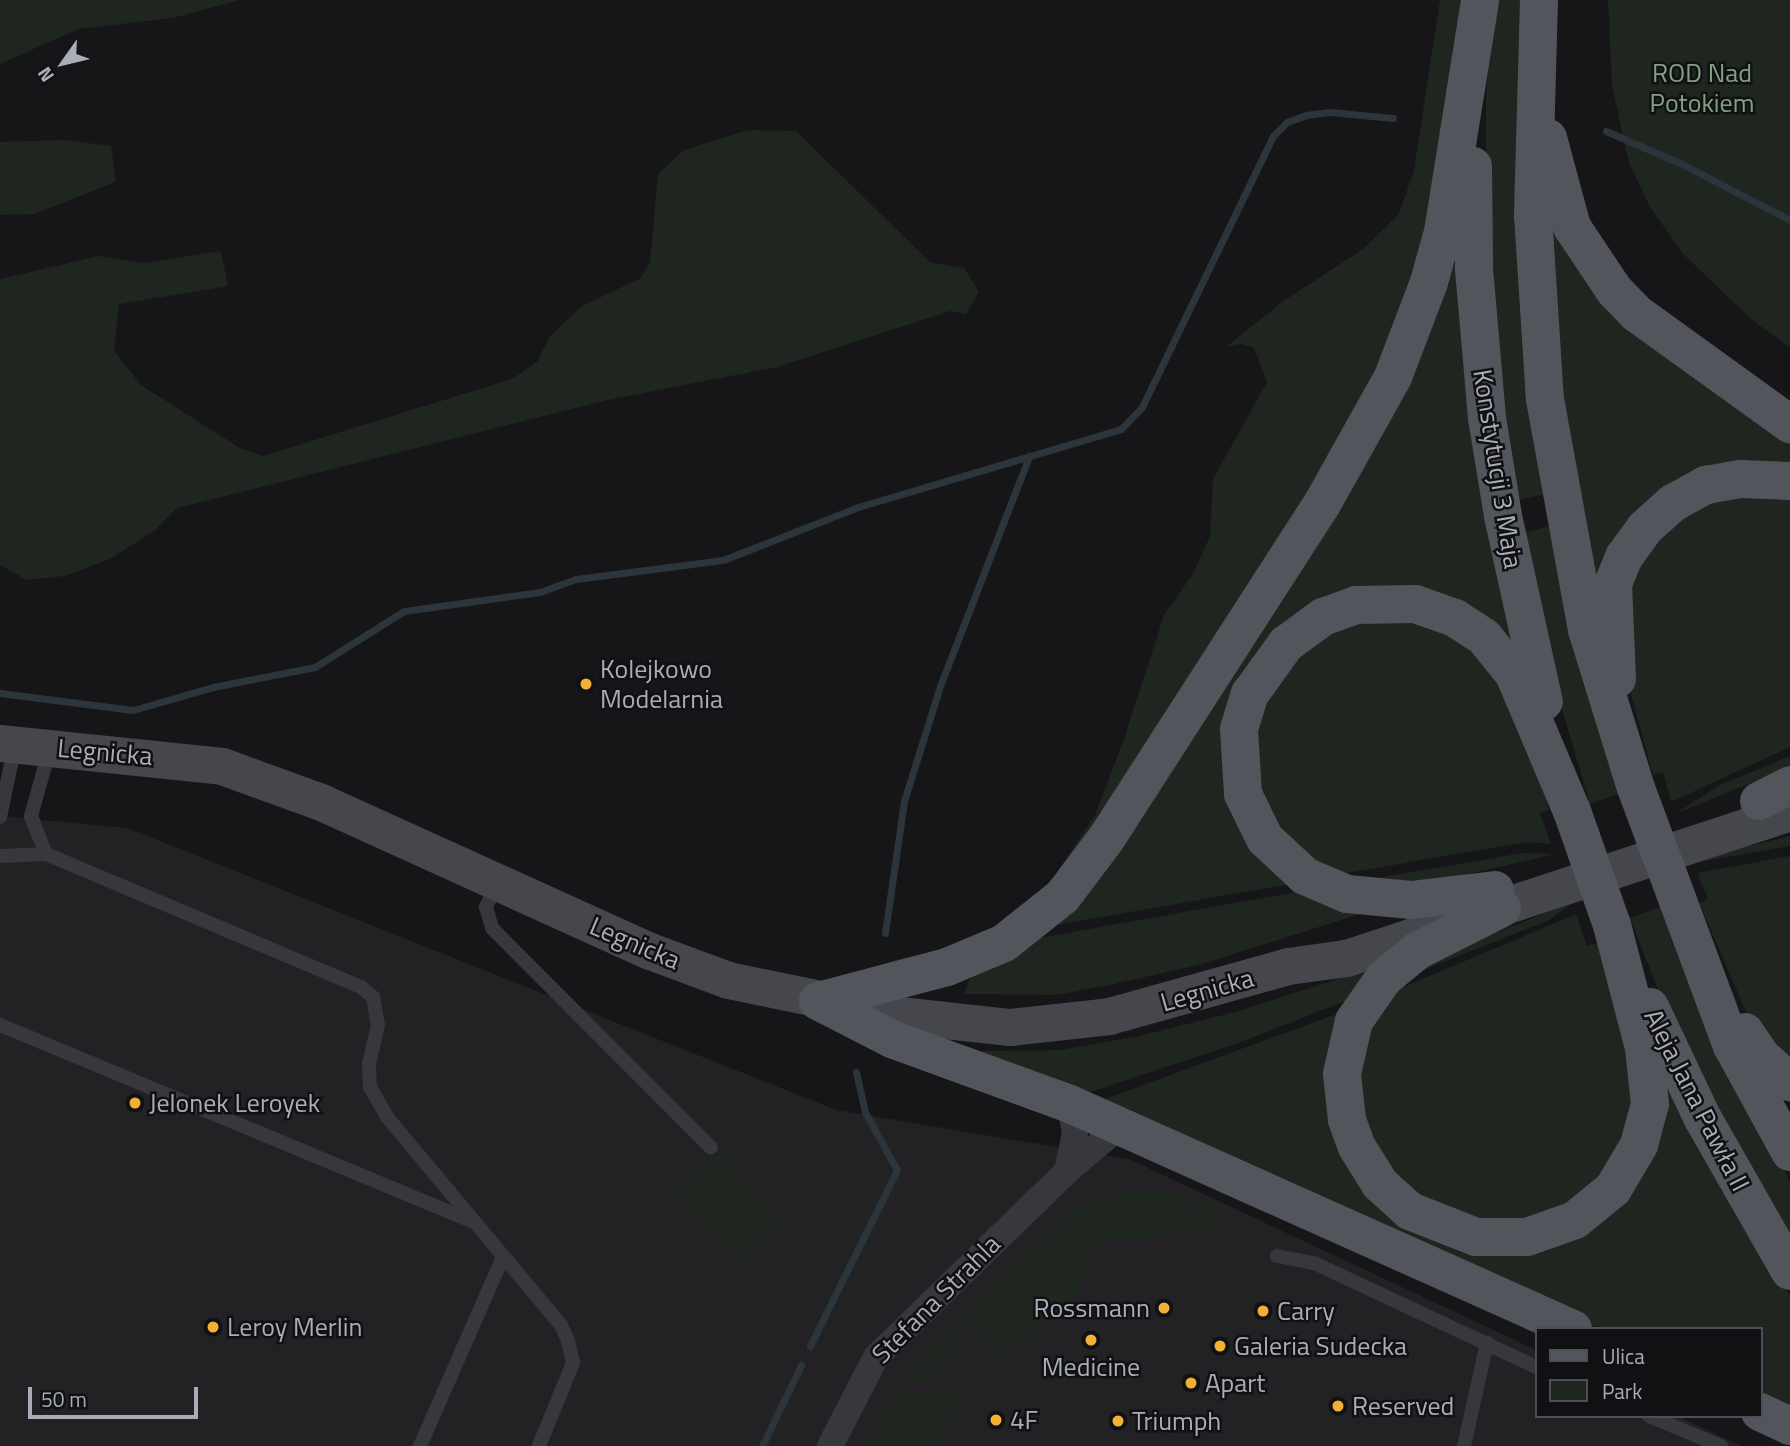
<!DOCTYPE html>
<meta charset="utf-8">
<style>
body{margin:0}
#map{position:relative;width:1790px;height:1446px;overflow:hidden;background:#161618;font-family:"Titillium Web",sans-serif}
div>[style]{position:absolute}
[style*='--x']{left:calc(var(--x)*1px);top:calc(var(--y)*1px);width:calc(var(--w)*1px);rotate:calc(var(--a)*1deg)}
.built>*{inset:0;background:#222225}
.green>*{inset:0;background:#1e261f}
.stream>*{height:7px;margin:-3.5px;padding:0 3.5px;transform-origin:3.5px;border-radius:3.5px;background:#2c353c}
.lane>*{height:14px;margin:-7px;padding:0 7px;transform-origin:7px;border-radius:7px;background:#37383d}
.street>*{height:26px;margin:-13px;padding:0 13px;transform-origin:13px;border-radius:13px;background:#37383d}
.secondary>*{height:37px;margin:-18.5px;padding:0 18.5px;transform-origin:18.5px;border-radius:18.5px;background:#45474d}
.primary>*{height:38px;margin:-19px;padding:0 19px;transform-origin:19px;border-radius:19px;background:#53555c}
.primary-bridge>*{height:38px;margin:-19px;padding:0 19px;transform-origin:19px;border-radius:19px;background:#53555c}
.dots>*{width:19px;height:19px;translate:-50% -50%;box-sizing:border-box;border:4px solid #111113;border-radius:50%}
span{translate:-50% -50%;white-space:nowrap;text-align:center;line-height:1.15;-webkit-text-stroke:5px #111113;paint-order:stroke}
.park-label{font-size:26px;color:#7fa381}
.street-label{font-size:26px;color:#a8adb8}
.poi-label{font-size:26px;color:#a8adb8}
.left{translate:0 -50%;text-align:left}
.right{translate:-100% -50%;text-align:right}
.legend{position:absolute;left:1535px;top:1327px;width:228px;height:91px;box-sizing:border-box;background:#111113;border:2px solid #4d4f55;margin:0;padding:9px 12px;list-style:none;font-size:21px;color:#a8adb8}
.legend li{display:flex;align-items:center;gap:14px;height:35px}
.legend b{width:35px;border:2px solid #4d4f55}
.north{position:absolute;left:28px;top:28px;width:70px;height:70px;-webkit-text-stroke:5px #111113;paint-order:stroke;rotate:236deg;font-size:19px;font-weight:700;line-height:28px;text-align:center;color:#a8adb8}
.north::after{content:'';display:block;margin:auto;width:24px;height:32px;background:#a8adb8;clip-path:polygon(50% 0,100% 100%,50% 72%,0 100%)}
.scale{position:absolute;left:28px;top:1387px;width:170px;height:32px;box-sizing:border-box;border:4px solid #a8adb8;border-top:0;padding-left:9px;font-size:21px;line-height:24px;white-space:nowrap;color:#a8adb8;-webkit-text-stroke:5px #111113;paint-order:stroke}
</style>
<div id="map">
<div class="built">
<i style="clip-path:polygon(0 816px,127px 828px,836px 1110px,1129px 1159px,1536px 1350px,1536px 1416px,1678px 1416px,1741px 1446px,0 1446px)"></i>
</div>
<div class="green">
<i style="clip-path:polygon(0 0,240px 0,173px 18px,78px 29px,0 64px)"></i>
<i style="clip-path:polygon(1440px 0,1468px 0,1439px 201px,1405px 319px,1343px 450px,1066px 876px,998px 934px,943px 957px,884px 970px,895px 960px,964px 945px,1011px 919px,1054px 877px,1095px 815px,1124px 739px,1164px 615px,1193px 574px,1210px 536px,1213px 479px,1267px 382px,1254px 348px,1242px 344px,1226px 347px,1282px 302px,1363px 249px,1399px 214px,1414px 170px)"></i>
<i style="clip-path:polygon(1493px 0,1527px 0,1546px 494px,1513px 501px,1486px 235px,1486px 96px)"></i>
<i style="clip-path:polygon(1608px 0,1790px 0,1790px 348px,1751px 319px,1683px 254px,1650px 207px,1629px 163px,1612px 85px)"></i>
<i style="clip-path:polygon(748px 130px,796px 131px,930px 262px,964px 268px,979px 292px,966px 314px,950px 311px,777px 367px,608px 400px,177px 508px,154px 531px,110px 559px,65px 576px,27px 580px,0 565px,0 279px,99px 256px,144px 263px,221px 251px,228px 286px,119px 304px,114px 351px,141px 385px,240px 448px,263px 456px,512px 379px,538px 361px,549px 337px,582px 306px,641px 278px,650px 262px,658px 174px,684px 150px)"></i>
<i style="clip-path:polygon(64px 140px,111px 146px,116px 182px,34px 214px,0 215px,0 142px)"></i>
<i style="clip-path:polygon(1549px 209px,1790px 438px,1790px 470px,1738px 468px,1599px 588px,1567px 460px)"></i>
<i style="clip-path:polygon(1454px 234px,1513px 642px,1353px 595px,1228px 729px,1297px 883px,1050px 926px,1081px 892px)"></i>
<i style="clip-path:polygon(1790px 492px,1790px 747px,1671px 802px,1663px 772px,1653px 775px,1617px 643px,1627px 575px,1695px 503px)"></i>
<i style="clip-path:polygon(1551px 526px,1618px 794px,1590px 804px,1539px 631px,1519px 533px)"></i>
<i style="clip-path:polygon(1377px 614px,1464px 636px,1521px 711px,1549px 810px,1540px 813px,1551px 844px,1528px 842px,1329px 876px,1265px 819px,1250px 730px,1293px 652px)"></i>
<i style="clip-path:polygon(1790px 756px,1790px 767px,1675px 814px,1718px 786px)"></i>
<i style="clip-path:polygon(1790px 836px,1790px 846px,1693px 863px,1727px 851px)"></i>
<i style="clip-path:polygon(1522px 853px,1556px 854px,1442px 880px,1355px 882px)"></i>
<i style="clip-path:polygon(1790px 856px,1790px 1071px,1748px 1016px,1699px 903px,1708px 899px,1697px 873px)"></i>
<i style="clip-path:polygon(1307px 890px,1360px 914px,1202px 964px,1110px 985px,1055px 995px,964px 994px,972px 973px,1028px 940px)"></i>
<i style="clip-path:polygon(1574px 902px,1549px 920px,1393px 982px,1441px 954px)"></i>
<i style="clip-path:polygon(1660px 907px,1694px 994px,1790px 1181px,1790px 1243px,1744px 1166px,1661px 997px,1630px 918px)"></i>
<i style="clip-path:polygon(1576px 914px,1587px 946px,1597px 943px,1639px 1074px,1622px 1157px,1557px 1217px,1463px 1223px,1389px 1176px,1352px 1090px,1380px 997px)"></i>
<i style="clip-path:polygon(1373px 968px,1355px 997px,1244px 1041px,1078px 1096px,980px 1051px,1062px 1050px,1139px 1036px,1235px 1012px)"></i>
<i style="clip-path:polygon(1348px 1010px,1338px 1035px,1383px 1202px,1568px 1236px,1661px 1074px,1790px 1296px,1790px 1413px,1760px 1400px,1760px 1329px,1600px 1329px,1094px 1103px)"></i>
<i style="clip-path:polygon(719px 1153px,782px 1217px,738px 1260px,675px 1197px)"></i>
<i style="clip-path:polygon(1148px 1189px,1188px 1196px,1185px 1209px,1196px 1212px,1200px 1200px,1217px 1207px,1209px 1235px,1117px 1238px,1091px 1245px,1075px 1304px,1070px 1302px,1005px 1356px,960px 1319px,1073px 1212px,1108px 1196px)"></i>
<i style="clip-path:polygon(947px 1333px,959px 1344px,925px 1381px,903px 1382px)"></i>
<i style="clip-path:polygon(947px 1382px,964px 1395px,931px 1446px,868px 1446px,893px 1395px,923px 1396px)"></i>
</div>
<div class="stream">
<i style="--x:1606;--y:131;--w:81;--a:23.4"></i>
<i style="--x:1680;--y:163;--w:124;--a:27.4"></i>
<i style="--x:0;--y:693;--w:134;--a:7.3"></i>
<i style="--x:133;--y:710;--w:83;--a:-16"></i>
<i style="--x:213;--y:687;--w:104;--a:-11.1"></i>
<i style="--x:315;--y:667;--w:105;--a:-32.2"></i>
<i style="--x:404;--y:611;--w:137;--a:-8"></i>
<i style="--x:540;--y:592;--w:38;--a:-20"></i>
<i style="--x:576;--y:579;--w:148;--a:-7.4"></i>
<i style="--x:723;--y:560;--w:145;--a:-21.4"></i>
<i style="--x:858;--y:507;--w:274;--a:-16.5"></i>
<i style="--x:1121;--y:429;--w:30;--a:-46"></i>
<i style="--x:1142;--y:407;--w:301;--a:-64.2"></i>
<i style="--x:1273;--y:136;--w:20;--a:-45"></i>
<i style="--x:1287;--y:122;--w:20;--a:-20"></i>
<i style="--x:1306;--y:115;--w:24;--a:-7"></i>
<i style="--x:1330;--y:112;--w:63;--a:5.4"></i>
<i style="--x:885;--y:933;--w:133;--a:-81.8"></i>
<i style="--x:904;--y:801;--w:121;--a:-72.6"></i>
<i style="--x:940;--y:686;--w:247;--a:-68.8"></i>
<i style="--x:810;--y:1346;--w:196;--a:-63.7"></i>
<i style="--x:897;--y:1170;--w:66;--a:-118.9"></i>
<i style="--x:865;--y:1112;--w:41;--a:-102.7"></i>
<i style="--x:762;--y:1446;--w:90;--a:-64.3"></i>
</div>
<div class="lane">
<i style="--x:50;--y:748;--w:71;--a:105.6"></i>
<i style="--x:31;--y:816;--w:41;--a:68.5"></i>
<i style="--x:46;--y:854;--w:342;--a:22.9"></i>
<i style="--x:361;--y:987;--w:16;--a:40"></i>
<i style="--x:373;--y:997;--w:28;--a:80"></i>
<i style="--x:378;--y:1025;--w:39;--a:103"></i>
<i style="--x:369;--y:1063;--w:24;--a:88"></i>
<i style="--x:370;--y:1087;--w:34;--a:60"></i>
<i style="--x:387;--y:1117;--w:271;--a:50.1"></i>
<i style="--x:561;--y:1325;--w:17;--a:66"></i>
<i style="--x:568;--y:1341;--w:23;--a:77"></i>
<i style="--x:573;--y:1363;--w:90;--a:112.3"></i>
<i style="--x:0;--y:817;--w:74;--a:-78.2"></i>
<i style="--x:0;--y:856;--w:46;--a:-2.5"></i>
<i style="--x:498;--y:884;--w:26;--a:118"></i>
<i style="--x:486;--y:907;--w:22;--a:74"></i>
<i style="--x:492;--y:928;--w:310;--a:45.1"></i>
<i style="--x:0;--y:1025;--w:510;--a:22.59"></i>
<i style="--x:1277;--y:1256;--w:38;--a:11"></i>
<i style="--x:1314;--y:1263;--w:245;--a:25.1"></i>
<i style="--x:1649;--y:1416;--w:78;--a:22.6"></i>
<i style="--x:420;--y:1446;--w:206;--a:-66.3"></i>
<i style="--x:1464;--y:1446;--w:106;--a:-77.4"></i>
</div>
<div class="street">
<i style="--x:1067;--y:1171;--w:39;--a:-78"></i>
<i style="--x:1075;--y:1133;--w:29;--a:-100"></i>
<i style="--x:830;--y:1446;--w:100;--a:-62.7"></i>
<i style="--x:876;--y:1357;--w:267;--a:-44.2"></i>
<i style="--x:1067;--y:1171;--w:68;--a:-40.2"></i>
</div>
<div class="secondary">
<i style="--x:0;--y:743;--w:223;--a:5.9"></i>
<i style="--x:222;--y:766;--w:105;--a:20"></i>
<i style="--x:321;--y:802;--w:361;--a:24.4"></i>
<i style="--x:650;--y:951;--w:83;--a:20.4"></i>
<i style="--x:728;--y:980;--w:175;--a:11.6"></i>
<i style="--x:899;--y:1015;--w:112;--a:6.2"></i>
<i style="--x:1010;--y:1027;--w:100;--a:-6.3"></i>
<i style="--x:1109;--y:1016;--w:186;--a:-15.6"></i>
<i style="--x:1288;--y:966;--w:59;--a:-7.9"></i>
<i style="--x:1346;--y:958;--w:467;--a:-18.2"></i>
</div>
<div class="primary">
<i style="--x:1539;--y:0;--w:215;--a:91.6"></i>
<i style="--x:1533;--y:215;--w:184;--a:86.3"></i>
<i style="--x:1545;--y:399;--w:235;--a:79.7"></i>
<i style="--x:1587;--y:630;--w:165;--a:72.8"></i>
<i style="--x:1548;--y:138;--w:92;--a:74.9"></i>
<i style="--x:1572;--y:227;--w:76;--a:56.3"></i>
<i style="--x:1614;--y:290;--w:32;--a:46"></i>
<i style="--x:1636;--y:313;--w:190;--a:35.8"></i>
<i style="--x:1473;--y:166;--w:103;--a:89.4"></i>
<i style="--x:1474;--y:269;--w:150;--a:85"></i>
<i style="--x:1487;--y:418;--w:99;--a:80.7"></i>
<i style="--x:1503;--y:516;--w:190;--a:77.6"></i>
<i style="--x:1617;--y:679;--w:95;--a:-92.4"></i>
<i style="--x:1613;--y:584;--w:29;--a:-68"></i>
<i style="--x:1624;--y:557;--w:36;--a:-54"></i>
<i style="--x:1645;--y:528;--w:38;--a:-42"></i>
<i style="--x:1673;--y:503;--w:38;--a:-29"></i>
<i style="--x:1706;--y:485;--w:36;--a:-10"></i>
<i style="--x:1741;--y:479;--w:49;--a:2.3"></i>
<i style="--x:1759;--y:801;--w:35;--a:-27"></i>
<i style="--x:1495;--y:890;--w:85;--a:173.2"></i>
<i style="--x:1411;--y:900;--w:64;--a:-174.6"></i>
<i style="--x:1347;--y:894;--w:46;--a:-156.8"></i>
<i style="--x:1305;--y:876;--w:54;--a:-137.2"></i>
<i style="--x:1265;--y:839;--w:50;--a:-116.1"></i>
<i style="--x:1243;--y:794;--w:65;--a:-93.5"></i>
<i style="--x:1239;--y:729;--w:37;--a:-73"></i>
<i style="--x:1250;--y:694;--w:62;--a:-54.2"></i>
<i style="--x:1286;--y:644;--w:46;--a:-36.1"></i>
<i style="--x:1323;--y:617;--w:35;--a:-20"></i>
<i style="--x:1356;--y:605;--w:59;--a:-1"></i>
<i style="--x:1415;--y:604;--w:42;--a:19.3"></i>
<i style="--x:1455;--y:618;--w:35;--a:33"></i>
<i style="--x:1484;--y:637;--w:48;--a:51"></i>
<i style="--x:1514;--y:674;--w:149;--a:67.1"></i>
<i style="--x:1678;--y:901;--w:155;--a:69.6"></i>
<i style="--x:1732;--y:1046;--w:121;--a:61.3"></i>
<i style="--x:1502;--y:908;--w:95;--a:153.2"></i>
<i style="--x:1417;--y:951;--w:43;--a:140.7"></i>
<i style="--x:1384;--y:978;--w:52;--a:124.9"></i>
<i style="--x:1354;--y:1021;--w:54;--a:102.8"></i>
<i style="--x:1342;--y:1074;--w:46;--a:83.8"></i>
<i style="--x:1347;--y:1120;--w:29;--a:70"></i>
<i style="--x:1357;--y:1147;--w:44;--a:58.1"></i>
<i style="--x:1380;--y:1184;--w:40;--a:42"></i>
<i style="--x:1410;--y:1211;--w:71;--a:21.5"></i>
<i style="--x:1476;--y:1237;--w:51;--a:0"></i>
<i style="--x:1527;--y:1237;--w:51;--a:-19.5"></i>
<i style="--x:1575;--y:1220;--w:49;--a:-39.2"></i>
<i style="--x:1613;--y:1189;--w:51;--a:-59.4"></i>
<i style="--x:1639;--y:1145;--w:42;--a:-75"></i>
<i style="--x:1650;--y:1104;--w:56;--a:-96.1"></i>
<i style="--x:1644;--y:1048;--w:127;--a:-104.6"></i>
<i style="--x:818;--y:1001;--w:133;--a:-14.8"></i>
<i style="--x:947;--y:967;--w:62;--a:-22.8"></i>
<i style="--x:1004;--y:943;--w:75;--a:-38.5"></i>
<i style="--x:1063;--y:896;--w:71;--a:-53"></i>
<i style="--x:1106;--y:839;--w:399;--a:-57.2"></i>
<i style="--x:1322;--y:504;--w:145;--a:-60.8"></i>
<i style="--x:1393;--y:377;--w:102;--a:-69.2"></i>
<i style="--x:1429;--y:282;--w:52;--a:-74.4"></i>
<i style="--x:1443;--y:232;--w:235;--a:-80.9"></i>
<i style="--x:818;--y:1001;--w:85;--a:27.2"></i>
<i style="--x:894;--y:1040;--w:187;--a:20"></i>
<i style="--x:1070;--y:1104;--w:551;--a:24.1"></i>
<i style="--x:1650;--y:1007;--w:122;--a:64.7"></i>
<i style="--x:1702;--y:1117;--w:177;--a:60.3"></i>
<i style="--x:1745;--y:1032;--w:30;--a:56"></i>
<i style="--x:1762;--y:1057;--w:38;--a:42"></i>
<i style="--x:1760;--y:1412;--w:33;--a:25"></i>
</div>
<div class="primary-bridge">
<i style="--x:1636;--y:788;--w:121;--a:69.6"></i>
<i style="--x:1572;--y:811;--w:121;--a:70.7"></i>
</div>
<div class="dots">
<i style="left:586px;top:684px;background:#f2b134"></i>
<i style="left:135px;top:1103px;background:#f2b134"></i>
<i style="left:1164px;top:1308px;background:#f2b134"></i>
<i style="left:1263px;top:1311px;background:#f2b134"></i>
<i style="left:213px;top:1327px;background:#f2b134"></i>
<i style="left:1091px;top:1340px;background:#f2b134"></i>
<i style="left:1220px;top:1346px;background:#f2b134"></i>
<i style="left:1191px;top:1383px;background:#f2b134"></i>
<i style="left:1338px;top:1406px;background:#f2b134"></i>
<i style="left:996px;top:1420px;background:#f2b134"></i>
<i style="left:1118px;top:1421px;background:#f2b134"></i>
</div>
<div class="park-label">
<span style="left:1702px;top:88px">ROD Nad<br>Potokiem</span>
</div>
<div class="street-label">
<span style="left:1498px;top:469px;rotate:81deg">Konstytucji 3 Maja</span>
<span style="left:105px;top:752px;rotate:5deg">Legnicka</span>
<span style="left:635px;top:943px;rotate:23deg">Legnicka</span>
<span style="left:1207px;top:990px;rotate:-16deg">Legnicka</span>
<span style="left:1697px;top:1100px;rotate:63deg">Aleja Jana Pawła II</span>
<span style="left:936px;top:1299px;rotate:-45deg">Stefana Strahla</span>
</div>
<div class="poi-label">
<span class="left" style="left:600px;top:684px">Kolejkowo<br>Modelarnia</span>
<span class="left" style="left:149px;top:1103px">Jelonek Leroyek</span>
<span class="right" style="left:1150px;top:1308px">Rossmann</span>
<span class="left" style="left:1277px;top:1311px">Carry</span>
<span class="left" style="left:227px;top:1327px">Leroy Merlin</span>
<span class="left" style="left:1234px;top:1346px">Galeria Sudecka</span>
<span style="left:1091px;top:1367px">Medicine</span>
<span class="left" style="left:1205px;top:1383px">Apart</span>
<span class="left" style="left:1352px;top:1406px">Reserved</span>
<span class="left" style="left:1010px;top:1420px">4F</span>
<span class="left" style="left:1132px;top:1421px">Triumph</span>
</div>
<ul class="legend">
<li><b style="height:9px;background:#53555c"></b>Ulica</li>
<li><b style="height:19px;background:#1e261f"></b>Park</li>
</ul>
<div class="north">N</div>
<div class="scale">50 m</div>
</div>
